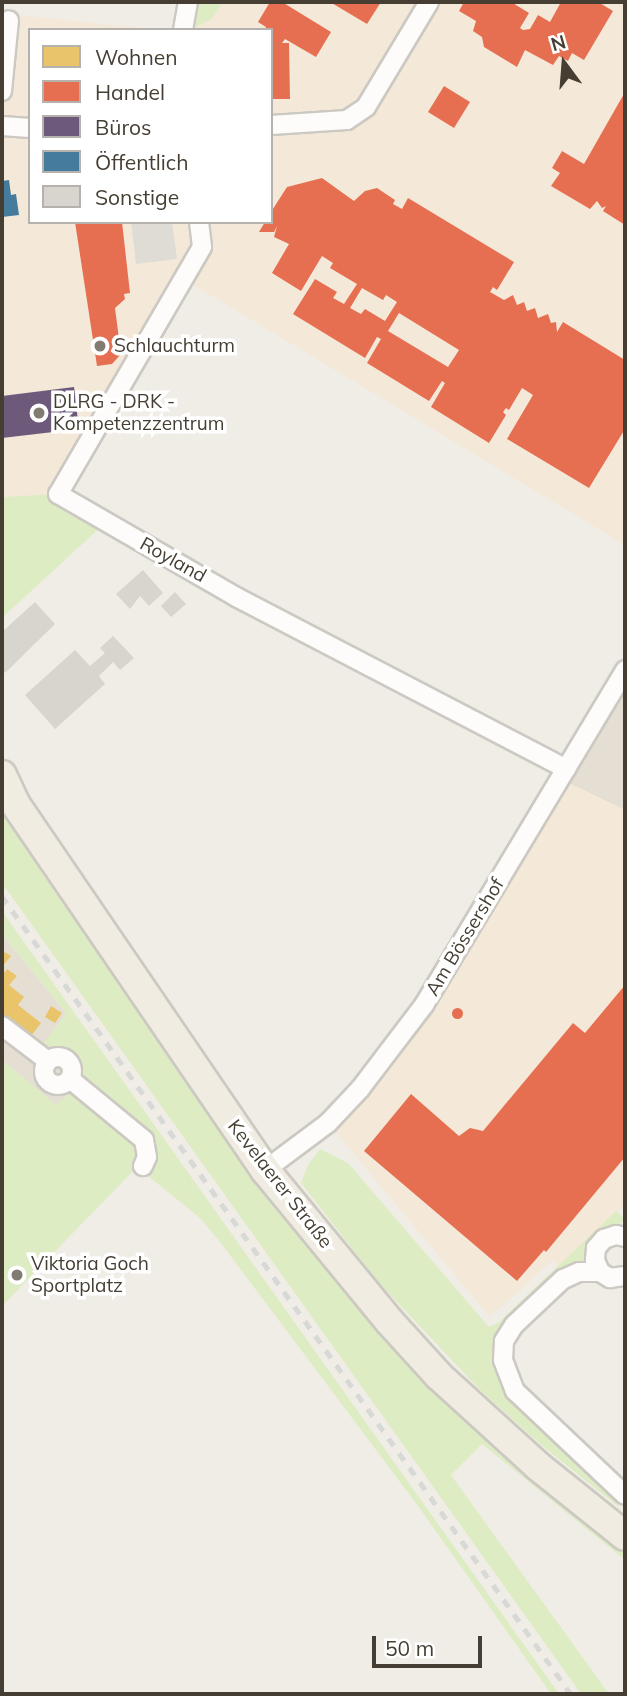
<!DOCTYPE html>
<meta charset="utf-8">
<style>
body{margin:0}
#map{position:relative;width:627px;height:1696px;overflow:hidden;background:#f0ede6;font-family:Mulish,sans-serif}
div>[style]{position:absolute}
[style*='--x']{left:calc(var(--x)*1px);top:calc(var(--y)*1px);width:calc(var(--w)*1px);rotate:calc(var(--a)*1deg)}
.residential>*{inset:0;background:#e5dfd3}
.commercial>*{inset:0;background:#f4e8d8}
.green>*{inset:0;background:#deecc4}
.parking>*{inset:0;background:#dfdcd6}
.homes>*{inset:0;background:#e9c46a}
.shops>*{inset:0;background:#e76f51}
.round{border-radius:50%}
.offices>*{inset:0;background:#6d597a}
.public>*{inset:0;background:#457b9d}
.building>*{inset:0;background:#d8d4ce}
.roads{filter:drop-shadow(2px 0 #ccc9c2) drop-shadow(-2px 0 #ccc9c2) drop-shadow(0 2px #ccc9c2) drop-shadow(0 -2px #ccc9c2)}
.minor>*{height:18px;margin:-9px;padding:0 9px;transform-origin:9px;border-radius:9px;background:#fdfcfb}
.minor>.ring{margin:-9px;padding:0;box-sizing:content-box;background:none;border:18px solid #fdfcfb;border-radius:50%}
.primary>*{height:28px;margin:-14px;padding:0 14px;transform-origin:14px;border-radius:14px;background:#f1ece2}
.rail>*{height:4.5px;margin-top:-2.25px;transform-origin:0;background:repeating-linear-gradient(90deg,#d8d8d7 0 9px,transparent 0 18px)}
.dots>*{width:19px;height:19px;translate:-50% -50%;box-sizing:border-box;border:4px solid #fff;border-radius:50%}
span{translate:-50% -50%;white-space:nowrap;text-align:center;line-height:1.15;-webkit-text-stroke:7px #fff;paint-order:stroke}
.poi-label{font-size:19px;color:#463e33}
.left{translate:0 -50%;text-align:left}
.street-label{font-size:19px;color:#463e33}
.frame{position:absolute;inset:0;border:4px solid #463e33;pointer-events:none}
.legend{position:absolute;left:28px;top:28px;width:245px;height:196px;box-sizing:border-box;background:#fff;border:2px solid #b5b2ad;margin:0;padding:9px 12px;list-style:none;font-size:21px;color:#463e33}
.legend li{display:flex;align-items:center;gap:14px;height:35px}
.legend b{width:35px;border:2px solid #b5b2ad}
.north{position:absolute;left:529px;top:28px;width:70px;height:70px;-webkit-text-stroke:5px #fff;paint-order:stroke;rotate:344deg;font-size:19px;font-weight:700;line-height:28px;text-align:center;color:#463e33}
.north::after{content:'';display:block;margin:auto;width:24px;height:32px;background:#463e33;clip-path:polygon(50% 0,100% 100%,50% 72%,0 100%)}
.scale{position:absolute;left:372px;top:1636px;width:110px;height:32px;box-sizing:border-box;border:4px solid #463e33;border-top:0;padding-left:9px;font-size:21px;line-height:24px;white-space:nowrap;color:#463e33;-webkit-text-stroke:5px #fff;paint-order:stroke}
</style>
<div id="map">
<div class="residential">
<i style="clip-path:polygon(625px 680px,625px 810px,560px 779px)"></i>
<i style="clip-path:polygon(2px 934px,66px 1013px,60px 1051px,77px 1058px,82px 1078px,73px 1091px,56px 1106px,2px 1060px)"></i>
</div>
<div class="commercial">
<i style="clip-path:polygon(223px 2px,625px 2px,625px 545px,184px 279px,58px 494px,2px 497px,2px 13px,157px 30px,30px 30px,30px 222px,271px 222px,271px 30px,189px 30px)"></i>
<i style="clip-path:polygon(560px 779px,625px 810px,625px 1205px,558px 1266px,553px 1260px,490px 1317px,328px 1123px,360px 1089px)"></i>
</div>
<div class="green">
<i style="clip-path:polygon(188px 2px,223px 2px,212px 19px,189px 30px)"></i>
<i style="clip-path:polygon(58px 494px,106px 522px,2px 618px,2px 497px)"></i>
<i style="clip-path:polygon(2px 807px,44px 876px,283px 1217px,440px 1392px,625px 1548px,625px 1560px,482px 1444px,451px 1475px,609px 1694px,581px 1694px,2px 883px)"></i>
<i style="clip-path:polygon(2px 911px,559px 1694px,551px 1694px,418px 1506px,220px 1242px,200px 1218px,137px 1167px,2px 1306px,2px 1060px,56px 1105px,73px 1091px,82px 1078px,77px 1058px,70px 1052px,52px 1053px,43px 1044px,66px 1013px,2px 934px)"></i>
<i style="clip-path:polygon(320px 1149px,348px 1163px,489px 1327px,498px 1323px,616px 1211px,625px 1219px,620px 1224px,596px 1235px,587px 1250px,587px 1266px,498px 1339px,495px 1351px,498px 1376px,508px 1394px,600px 1480px,620px 1508px,540px 1444px,479px 1389px,378px 1282px,301px 1183px,308px 1165px)"></i>
</div>
<div class="parking">
<i style="clip-path:polygon(131px 222px,172px 222px,177px 259px,136px 264px)"></i>
</div>
<div class="homes">
<i style="clip-path:polygon(5px 952px,11px 956px,2px 967px,2px 956px)"></i>
<i style="clip-path:polygon(7px 969px,17px 976px,9px 985px,24px 997px,18px 1005px,41px 1023px,31px 1036px,2px 1013px,2px 976px)"></i>
<i style="clip-path:polygon(51px 1006px,62px 1013px,55px 1023px,45px 1017px)"></i>
</div>
<div class="shops">
<i style="clip-path:polygon(270px 2px,282px 2px,331px 32px,316px 57px,285px 39px,282px 43px,289px 43px,290px 99px,271px 99px,271px 30px,265px 30px,266px 27px,258px 22px)"></i>
<i style="clip-path:polygon(330px 2px,381px 2px,367px 24px)"></i>
<i style="clip-path:polygon(464px 2px,511px 2px,529px 13px,520px 28px,523px 30px,530px 29px,538px 15px,550px 22px,561px 2px,598px 2px,613px 11px,584px 60px,572px 53px,568px 61px,559px 56px,553px 65px,525px 50px,517px 67px,484px 47px,482px 37px,473px 31px,476px 21px,459px 11px)"></i>
<i style="clip-path:polygon(444px 86px,470px 102px,454px 128px,428px 112px)"></i>
<i style="clip-path:polygon(625px 92px,625px 225px,603px 211px,606px 206px,602px 208px,597px 201px,590px 209px,551px 186px,560px 173px,552px 168px,562px 151px,584px 164px)"></i>
<i style="clip-path:polygon(evenodd,322px 178px,354px 201px,365px 191px,377px 188px,395px 200px,393px 204px,402px 209px,408px 198px,514px 262px,497px 290px,493px 287px,490px 292px,504px 300px,513px 295px,517px 305px,524px 302px,527px 311px,535px 308px,538px 318px,548px 314px,551px 323px,556px 322px,557px 332px,563px 322px,625px 360px,625px 429px,589px 488px,507px 439px,533px 395px,522px 388px,509px 410px,506px 408px,503px 412px,506px 415px,489px 443px,431px 407px,445px 383px,442px 381px,429px 401px,367px 363px,381px 339px,377px 337px,365px 358px,293px 314px,315px 279px,337px 292px,333px 298px,344px 304px,357px 284px,330px 268px,333px 263px,322px 256px,301px 291px,272px 273px,289px 244px,274px 237px,277px 226px,274px 232px,259px 232px,265px 222px,271px 222px,271px 212px,287px 187px,322px 178px,362px 288px,383px 300px,386px 295px,397px 302px,385px 321px,365px 309px,361px 314px,350px 308px,362px 288px,322px 178px,399px 313px,459px 350px,448px 367px,388px 331px,399px 313px)"></i>
<i style="clip-path:polygon(75px 222px,122px 222px,130px 293px,124px 294px,125px 299px,115px 308px,121px 354px,112px 364px,97px 366px)"></i>
<i style="clip-path:polygon(625px 985px,625px 1157px,546px 1252px,544px 1250px,517px 1281px,364px 1151px,411px 1094px,459px 1136px,470px 1128px,483px 1131px,573px 1023px,585px 1033px)"></i>
<i class="round" style="left:451.5px;top:1007.5px;width:11px;height:11px"></i>
</div>
<div class="offices">
<i style="clip-path:polygon(74px 387px,79px 429px,2px 438px,2px 396px)"></i>
</div>
<div class="public">
<i style="clip-path:polygon(9px 180px,11px 195px,16px 194px,19px 215px,2px 217px,2px 181px)"></i>
</div>
<div class="building">
<i style="clip-path:polygon(143px 570px,163px 593px,149px 606px,140px 596px,130px 609px,116px 594px)"></i>
<i style="clip-path:polygon(175px 592px,186px 604px,171px 617px,161px 606px)"></i>
<i style="clip-path:polygon(35px 602px,55px 624px,5px 673px,2px 669px,2px 632px)"></i>
<i style="clip-path:polygon(113px 636px,134px 658px,120px 670px,113px 662px,99px 676px,105px 684px,55px 729px,25px 695px,75px 650px,90px 666px,105px 653px,100px 648px)"></i>
</div>
<div class="roads">
<div class="minor">
<i style="--x:183;--y:30;--w:28;--a:-80"></i>
<i style="--x:2;--y:91;--w:71;--a:-84.4"></i>
<i style="--x:271;--y:125;--w:76;--a:-3.8"></i>
<i style="--x:347;--y:120;--w:23;--a:-34"></i>
<i style="--x:366;--y:107;--w:122;--a:-59"></i>
<i style="--x:2;--y:126;--w:28;--a:4"></i>
<i style="--x:199;--y:222;--w:25;--a:83"></i>
<i style="--x:202;--y:247;--w:286;--a:120.2"></i>
<i style="--x:58;--y:494;--w:208;--a:30"></i>
<i style="--x:238;--y:598;--w:370;--a:27.5"></i>
<i style="--x:2;--y:1026;--w:58;--a:37.3"></i>
<i class="ring" style="left:44px;top:1057px;width:10px;height:10px"></i>
<i style="--x:70;--y:1079;--w:96;--a:39.5"></i>
<i style="--x:144;--y:1140;--w:17;--a:80"></i>
<i style="--x:147;--y:1157;--w:10;--a:114"></i>
<i style="--x:265;--y:1170;--w:79;--a:-36.7"></i>
<i style="--x:328;--y:1123;--w:47;--a:-46.7"></i>
<i style="--x:360;--y:1089;--w:106;--a:-52.7"></i>
<i style="--x:424;--y:1005;--w:391;--a:-59"></i>
<i style="--x:625;--y:1237;--w:9;--a:-167"></i>
<i style="--x:616;--y:1235;--w:13;--a:162"></i>
<i style="--x:604;--y:1239;--w:12;--a:132"></i>
<i style="--x:596;--y:1248;--w:12;--a:95"></i>
<i style="--x:595;--y:1260;--w:13;--a:67"></i>
<i style="--x:600;--y:1272;--w:12;--a:31"></i>
<i style="--x:610;--y:1278;--w:15;--a:-8"></i>
<i style="--x:600;--y:1272;--w:21;--a:180"></i>
<i style="--x:579;--y:1272;--w:17;--a:156"></i>
<i style="--x:563;--y:1279;--w:67;--a:136.8"></i>
<i style="--x:514;--y:1325;--w:19;--a:122"></i>
<i style="--x:504;--y:1341;--w:19;--a:93"></i>
<i style="--x:503;--y:1360;--w:33;--a:69"></i>
<i style="--x:515;--y:1391;--w:151;--a:43.4"></i>
</div>
<div class="primary">
<i style="--x:2;--y:775;--w:33;--a:65"></i>
<i style="--x:16;--y:805;--w:442;--a:55.7"></i>
<i style="--x:265;--y:1170;--w:195;--a:50.6"></i>
<i style="--x:389;--y:1321;--w:74;--a:47.7"></i>
<i style="--x:439;--y:1376;--w:135;--a:42.3"></i>
<i style="--x:539;--y:1467;--w:110;--a:38.7"></i>
</div>
</div>
<div class="rail">
<i style="--x:2;--y:896;--w:980;--a:54.51"></i>
</div>
<div class="dots">
<i style="left:100px;top:346px;background:#827b72"></i>
<i style="left:39px;top:413px;background:#827b72"></i>
<i style="left:17px;top:1275px;background:#827b72"></i>
</div>
<div class="poi-label">
<span class="left" style="left:114px;top:346px">Schlauchturm</span>
<span class="left" style="left:53px;top:413px">DLRG - DRK -<br>Kompetenzzentrum</span>
<span class="left" style="left:31px;top:1275px">Viktoria Goch<br>Sportplatz</span>
</div>
<div class="street-label">
<span style="left:173px;top:560px;rotate:29deg">Royland</span>
<span style="left:465px;top:937px;rotate:-59deg">Am Bössershof</span>
<span style="left:280px;top:1184px;rotate:52deg">Kevelaerer Straße</span>
</div>
<div class="frame"></div>
<ul class="legend">
<li><b style="height:19px;background:#e9c46a"></b>Wohnen</li>
<li><b style="height:19px;background:#e76f51"></b>Handel</li>
<li><b style="height:19px;background:#6d597a"></b>Büros</li>
<li><b style="height:19px;background:#457b9d"></b>Öffentlich</li>
<li><b style="height:19px;background:#d8d4ce"></b>Sonstige</li>
</ul>
<div class="north">N</div>
<div class="scale">50 m</div>
</div>
